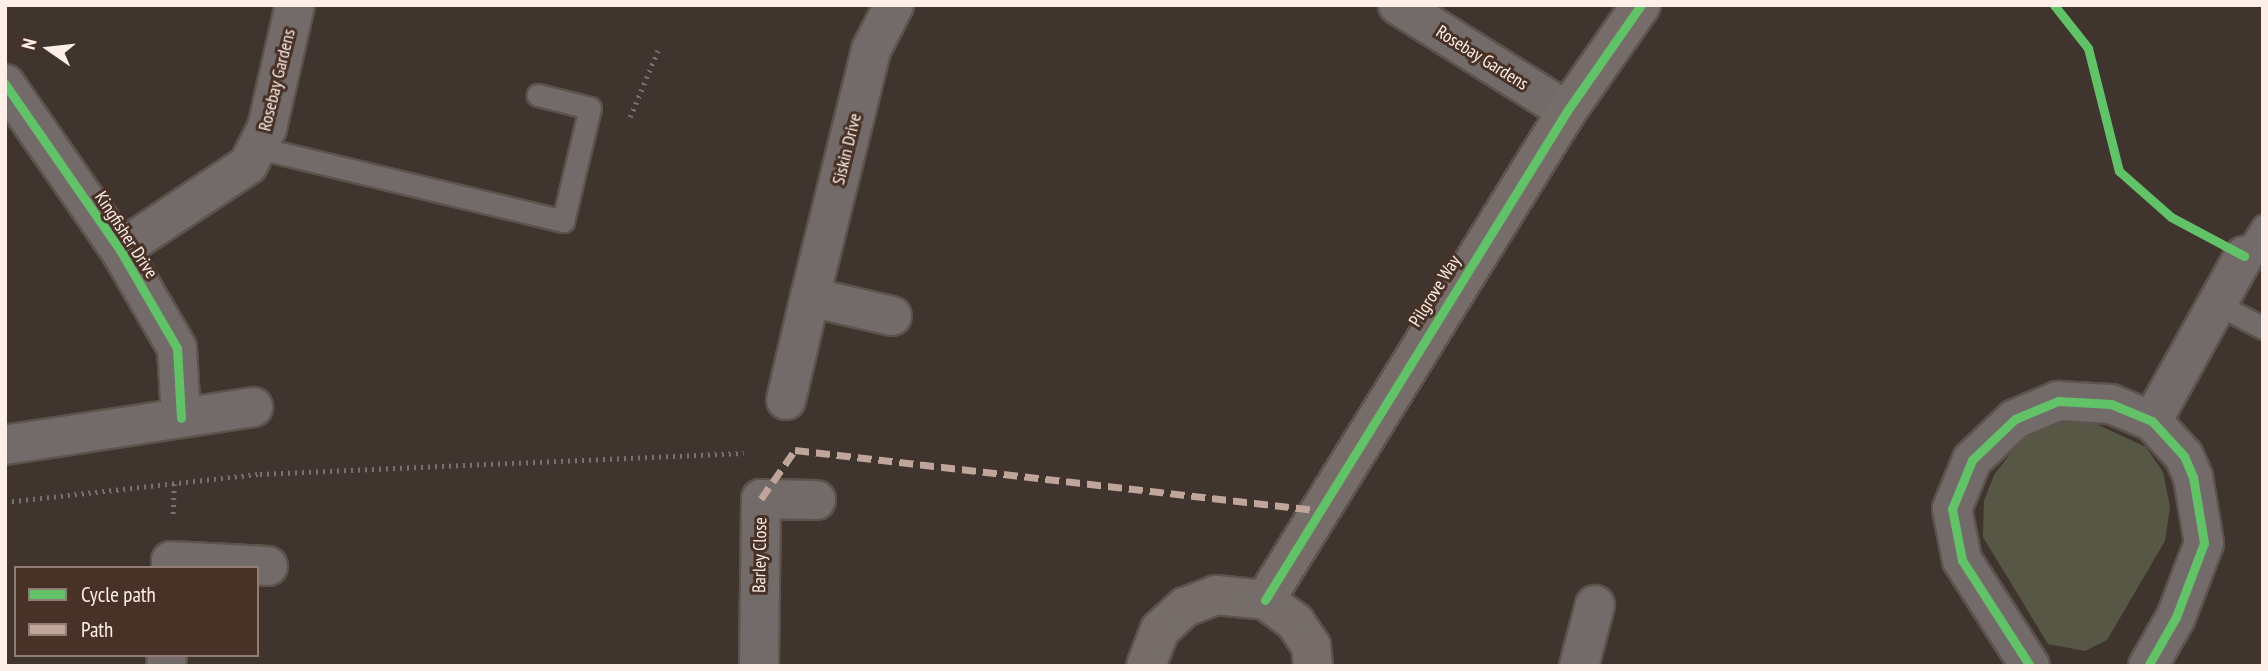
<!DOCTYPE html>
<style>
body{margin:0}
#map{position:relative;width:2268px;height:671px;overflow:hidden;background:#40342e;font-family:"PT Sans Narrow",sans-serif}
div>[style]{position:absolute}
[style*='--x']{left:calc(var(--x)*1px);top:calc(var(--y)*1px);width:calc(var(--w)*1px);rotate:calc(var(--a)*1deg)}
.green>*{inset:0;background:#565845}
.path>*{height:4.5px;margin-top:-2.25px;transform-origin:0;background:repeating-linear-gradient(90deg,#79716f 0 2px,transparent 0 7px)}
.roads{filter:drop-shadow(2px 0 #5d534d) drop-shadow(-2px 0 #5d534d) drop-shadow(0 2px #5d534d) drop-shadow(0 -2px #5d534d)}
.lane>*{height:21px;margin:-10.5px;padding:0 10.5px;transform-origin:10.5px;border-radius:10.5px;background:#736b6a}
.street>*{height:38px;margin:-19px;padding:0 19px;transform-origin:19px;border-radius:19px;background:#736b6a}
.secondary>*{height:38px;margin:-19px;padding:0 19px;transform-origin:19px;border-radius:19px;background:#766d6a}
.quiet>*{height:7px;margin-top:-3.5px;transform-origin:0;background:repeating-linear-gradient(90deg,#c0a59a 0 14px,transparent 0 21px)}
.cycleway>*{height:9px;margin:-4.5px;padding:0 4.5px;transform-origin:4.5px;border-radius:4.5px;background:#61c268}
span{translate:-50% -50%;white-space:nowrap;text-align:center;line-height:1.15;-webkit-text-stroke:6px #483126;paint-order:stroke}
.street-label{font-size:18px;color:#feefe8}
.frame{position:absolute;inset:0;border:7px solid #feefe8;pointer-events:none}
.legend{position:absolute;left:14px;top:566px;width:245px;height:91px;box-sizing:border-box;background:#483126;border:2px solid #917d74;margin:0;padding:9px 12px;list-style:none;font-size:21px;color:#feefe8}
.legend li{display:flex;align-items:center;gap:14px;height:35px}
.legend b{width:35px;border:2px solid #917d74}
.north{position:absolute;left:14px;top:14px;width:70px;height:70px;-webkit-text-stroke:5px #483126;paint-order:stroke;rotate:284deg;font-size:19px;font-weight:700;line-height:28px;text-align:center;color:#feefe8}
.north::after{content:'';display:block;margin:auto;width:24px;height:32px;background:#feefe8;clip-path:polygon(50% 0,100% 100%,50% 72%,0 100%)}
</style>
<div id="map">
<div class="green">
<i style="clip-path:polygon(2058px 422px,2094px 423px,2146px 447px,2163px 472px,2170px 507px,2165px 541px,2107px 640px,2085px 651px,2048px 644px,1983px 537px,1984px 501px,1994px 475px,2023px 437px)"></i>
</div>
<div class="path">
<i style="--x:630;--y:117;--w:73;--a:-67.3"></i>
<i style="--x:5;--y:502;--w:257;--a:-6.3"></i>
<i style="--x:260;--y:474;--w:484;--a:-2.5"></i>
<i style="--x:173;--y:514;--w:30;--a:-88"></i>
</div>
<div class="roads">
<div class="lane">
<i style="--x:259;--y:148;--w:313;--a:13.5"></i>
<i style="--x:563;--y:221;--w:116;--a:-76.6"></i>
<i style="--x:590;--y:108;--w:54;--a:-166"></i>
<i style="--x:2244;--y:256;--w:36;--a:-58"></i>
<i style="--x:2219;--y:305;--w:50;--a:27.6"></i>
</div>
<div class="street">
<i style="--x:1398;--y:5;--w:199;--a:32.1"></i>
<i style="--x:5;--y:84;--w:202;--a:55.3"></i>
<i style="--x:120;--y:250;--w:113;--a:59.8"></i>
<i style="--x:177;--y:348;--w:70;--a:86.7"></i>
<i style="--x:120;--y:250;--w:154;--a:-33.6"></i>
<i style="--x:248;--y:165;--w:42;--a:-62.8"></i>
<i style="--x:267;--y:128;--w:126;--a:-77.2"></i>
<i style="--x:810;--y:297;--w:254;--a:-76.1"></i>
<i style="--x:871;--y:50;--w:51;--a:-62.9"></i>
<i style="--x:786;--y:400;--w:106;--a:-76.9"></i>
<i style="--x:810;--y:297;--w:84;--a:13"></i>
<i style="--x:2152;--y:421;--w:189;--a:-60.9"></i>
<i style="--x:5;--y:445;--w:251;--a:-8.7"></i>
<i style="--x:171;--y:568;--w:7;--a:-90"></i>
<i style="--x:171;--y:561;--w:97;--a:3"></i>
<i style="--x:166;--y:666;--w:11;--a:-85"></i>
<i style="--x:759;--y:666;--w:167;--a:-89.3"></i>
<i style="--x:761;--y:499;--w:55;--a:1"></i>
<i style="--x:1579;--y:666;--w:63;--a:-75.3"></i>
<i style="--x:2030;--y:666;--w:126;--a:-122.7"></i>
<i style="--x:1962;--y:560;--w:52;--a:-101.1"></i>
<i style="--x:1952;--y:509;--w:53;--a:-67.8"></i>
<i style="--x:1972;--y:460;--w:59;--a:-43.6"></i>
<i style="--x:2015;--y:419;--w:47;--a:-22.7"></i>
<i style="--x:2058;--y:401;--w:53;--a:3.2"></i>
<i style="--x:2111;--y:404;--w:44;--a:22.5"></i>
<i style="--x:2152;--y:421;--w:47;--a:47.6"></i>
<i style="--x:2184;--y:456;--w:23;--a:67"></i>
<i style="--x:2193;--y:477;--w:67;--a:80.5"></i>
<i style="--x:2204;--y:543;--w:79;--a:110.7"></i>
<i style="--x:2176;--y:617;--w:56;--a:119.7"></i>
</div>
<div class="secondary">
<i style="--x:1265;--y:600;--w:575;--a:-58.3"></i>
<i style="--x:1567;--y:111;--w:129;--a:-55.1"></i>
<i style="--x:1146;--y:666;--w:39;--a:-69"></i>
<i style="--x:1160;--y:630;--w:34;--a:-43"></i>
<i style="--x:1185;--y:607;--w:33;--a:-21"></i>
<i style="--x:1216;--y:595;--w:49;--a:5.8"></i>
<i style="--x:1265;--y:600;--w:37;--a:36"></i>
<i style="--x:1295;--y:622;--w:29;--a:56"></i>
<i style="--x:1311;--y:646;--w:20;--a:84"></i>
</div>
</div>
<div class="quiet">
<i style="--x:761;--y:499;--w:60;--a:-55.2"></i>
<i style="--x:795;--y:450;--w:524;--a:6.57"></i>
</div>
<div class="cycleway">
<i style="--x:2054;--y:5;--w:55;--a:51.7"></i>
<i style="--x:2088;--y:48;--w:127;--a:75.9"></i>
<i style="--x:2119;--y:171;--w:69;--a:41.5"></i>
<i style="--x:2171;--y:217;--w:83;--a:28.1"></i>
<i style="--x:5;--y:84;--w:202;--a:55.3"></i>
<i style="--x:120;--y:250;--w:113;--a:59.8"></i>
<i style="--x:177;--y:348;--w:70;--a:86.7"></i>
<i style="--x:1265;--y:600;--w:575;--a:-58.3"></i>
<i style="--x:1567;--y:111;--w:129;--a:-55.1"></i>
<i style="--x:2030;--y:666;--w:126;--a:-122.7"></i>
<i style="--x:1962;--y:560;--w:52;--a:-101.1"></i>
<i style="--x:1952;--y:509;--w:53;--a:-67.8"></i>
<i style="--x:1972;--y:460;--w:59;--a:-43.6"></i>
<i style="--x:2015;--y:419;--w:47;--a:-22.7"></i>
<i style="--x:2058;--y:401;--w:53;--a:3.2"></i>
<i style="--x:2111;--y:404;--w:44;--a:22.5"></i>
<i style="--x:2152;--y:421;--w:47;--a:47.6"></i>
<i style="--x:2184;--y:456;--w:23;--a:67"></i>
<i style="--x:2193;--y:477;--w:67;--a:80.5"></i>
<i style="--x:2204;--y:543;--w:79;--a:110.7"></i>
<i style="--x:2176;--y:617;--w:56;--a:119.7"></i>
</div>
<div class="street-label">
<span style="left:1482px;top:58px;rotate:32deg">Rosebay Gardens</span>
<span style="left:277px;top:80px;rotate:-76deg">Rosebay Gardens</span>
<span style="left:847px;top:149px;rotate:-76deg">Siskin Drive</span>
<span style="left:126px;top:235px;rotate:57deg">Kingfisher Drive</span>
<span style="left:1435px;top:291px;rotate:-58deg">Pilgrove Way</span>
<span style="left:760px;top:555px;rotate:-89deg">Barley Close</span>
</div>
<div class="frame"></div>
<ul class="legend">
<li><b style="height:9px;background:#61c268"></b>Cycle path</li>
<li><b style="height:9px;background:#c0a59a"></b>Path</li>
</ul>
<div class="north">N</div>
</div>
